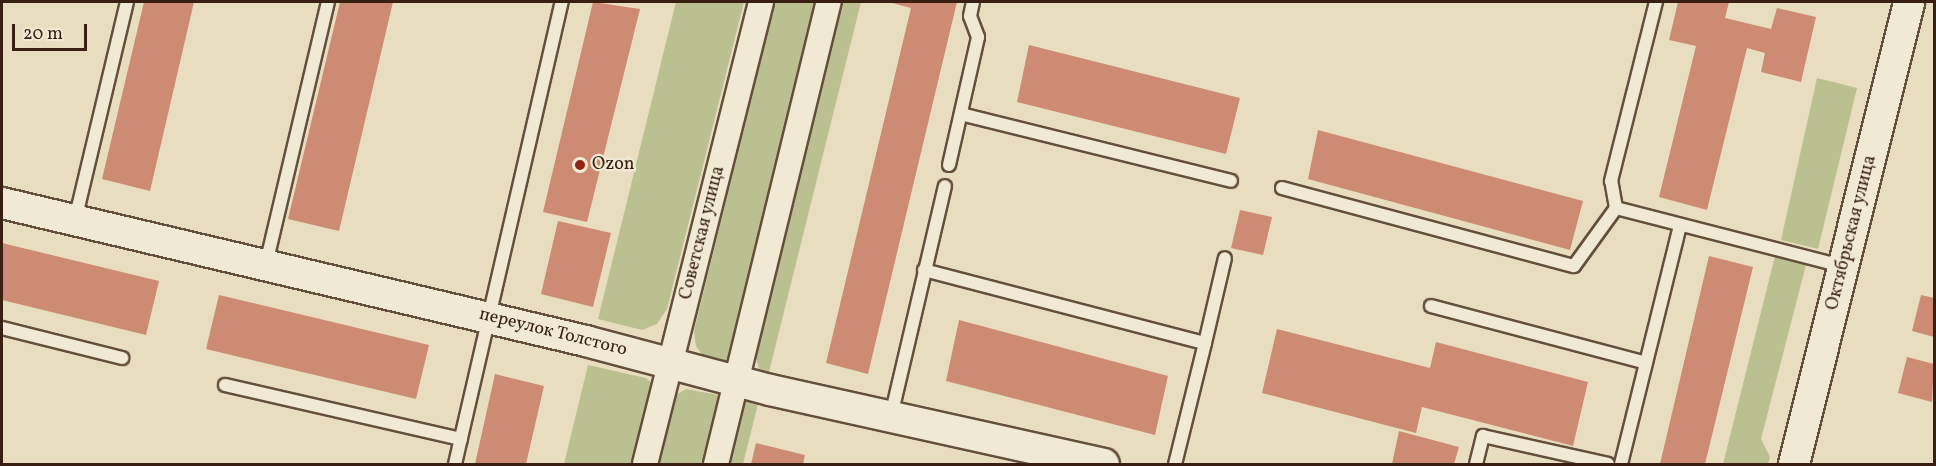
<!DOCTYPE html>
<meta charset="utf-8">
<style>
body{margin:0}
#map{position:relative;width:1936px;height:466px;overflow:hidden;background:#e8debf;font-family:Vollkorn,serif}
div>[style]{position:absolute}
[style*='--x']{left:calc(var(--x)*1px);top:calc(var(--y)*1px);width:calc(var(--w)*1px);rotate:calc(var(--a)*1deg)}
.green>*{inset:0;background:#bac08f}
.building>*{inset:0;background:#cd8b73}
.roads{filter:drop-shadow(2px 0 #644f3c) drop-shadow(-2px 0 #644f3c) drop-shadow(0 2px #644f3c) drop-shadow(0 -2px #644f3c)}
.service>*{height:12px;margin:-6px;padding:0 6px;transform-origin:6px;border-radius:6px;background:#f0ead5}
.minor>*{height:24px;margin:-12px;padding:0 12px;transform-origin:12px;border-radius:12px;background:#f0ead5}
.tertiary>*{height:30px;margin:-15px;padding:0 15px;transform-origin:15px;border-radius:15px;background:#f0ead5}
.dots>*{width:16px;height:16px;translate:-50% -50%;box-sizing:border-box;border:3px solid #f0ead5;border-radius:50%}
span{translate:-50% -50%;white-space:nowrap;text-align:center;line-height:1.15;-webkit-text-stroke:4.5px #f0ead5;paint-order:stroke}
.poi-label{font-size:18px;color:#381f11}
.left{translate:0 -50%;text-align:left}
.street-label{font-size:18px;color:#381f11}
.frame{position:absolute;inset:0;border:3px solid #381f11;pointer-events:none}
.scale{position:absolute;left:12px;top:24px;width:75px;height:27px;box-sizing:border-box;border:3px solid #381f11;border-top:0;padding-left:8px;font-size:18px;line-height:21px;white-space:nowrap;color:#381f11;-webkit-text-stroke:4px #f0ead5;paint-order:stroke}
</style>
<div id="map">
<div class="green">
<i style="clip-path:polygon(676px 2px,744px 2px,667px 309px,657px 324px,642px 330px,598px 319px)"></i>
<i style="clip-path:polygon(775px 2px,819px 2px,731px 362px,702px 355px,696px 346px,694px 331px)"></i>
<i style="clip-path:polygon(838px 2px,861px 2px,769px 372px,759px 369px,754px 350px)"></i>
<i style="clip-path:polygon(1817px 78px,1857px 88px,1818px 249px,1781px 240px)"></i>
<i style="clip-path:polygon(1775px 256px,1806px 265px,1761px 439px,1770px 457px,1768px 464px,1723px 464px)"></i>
<i style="clip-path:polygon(588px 365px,646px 378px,655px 386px,636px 464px,564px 464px)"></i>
<i style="clip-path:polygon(686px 389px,718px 395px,724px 406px,709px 464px,658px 464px,676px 395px)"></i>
<i style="clip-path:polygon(741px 399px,758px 404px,743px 464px,725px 464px)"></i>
</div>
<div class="building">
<i style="clip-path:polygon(144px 2px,194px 2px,150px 191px,102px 179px)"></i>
<i style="clip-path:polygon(340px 2px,393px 2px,339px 231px,288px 219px)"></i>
<i style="clip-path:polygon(593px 2px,640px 9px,587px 222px,543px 212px)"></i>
<i style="clip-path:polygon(888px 2px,957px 2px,868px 374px,826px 363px,911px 8px)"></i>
<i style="clip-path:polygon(1678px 2px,1729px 2px,1725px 18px,1771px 29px,1777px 8px,1816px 17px,1801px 82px,1761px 72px,1765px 53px,1747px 48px,1707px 210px,1659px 197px,1696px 46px,1669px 40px)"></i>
<i style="clip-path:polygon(1029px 45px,1240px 98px,1226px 154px,1017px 102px)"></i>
<i style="clip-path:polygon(1318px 130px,1583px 201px,1570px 250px,1308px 179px)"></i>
<i style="clip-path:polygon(1240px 210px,1272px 217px,1263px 255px,1231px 248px)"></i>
<i style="clip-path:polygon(558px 221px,611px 233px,593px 307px,541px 294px)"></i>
<i style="clip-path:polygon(2px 243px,159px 281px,146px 335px,2px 300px)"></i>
<i style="clip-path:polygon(1709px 256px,1753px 267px,1705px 464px,1660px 464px)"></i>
<i style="clip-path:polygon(219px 295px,429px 345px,416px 399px,206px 349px)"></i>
<i style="clip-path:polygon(1921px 295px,1934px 298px,1934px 337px,1912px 331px)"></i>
<i style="clip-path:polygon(959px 320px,1168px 376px,1155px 435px,946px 381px)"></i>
<i style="clip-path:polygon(1277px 329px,1430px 368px,1436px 342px,1588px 382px,1573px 446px,1422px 407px,1416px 433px,1262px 393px)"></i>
<i style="clip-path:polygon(1907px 357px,1934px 364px,1932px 402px,1898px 393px)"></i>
<i style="clip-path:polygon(495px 374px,544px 386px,526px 464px,475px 464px)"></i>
<i style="clip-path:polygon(1399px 431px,1459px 447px,1454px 464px,1392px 464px)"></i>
<i style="clip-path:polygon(756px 443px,805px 455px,803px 464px,751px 464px)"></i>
</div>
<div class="roads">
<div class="service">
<i style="--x:961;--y:114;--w:278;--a:13.9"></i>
<i style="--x:949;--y:165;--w:131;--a:-77.2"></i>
<i style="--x:978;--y:37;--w:22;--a:-111"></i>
<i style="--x:970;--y:16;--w:14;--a:-78"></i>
<i style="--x:1282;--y:188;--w:302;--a:15"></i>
<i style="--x:1574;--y:266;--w:72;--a:-54.1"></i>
<i style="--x:1616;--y:208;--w:233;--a:14.4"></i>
<i style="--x:1616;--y:208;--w:27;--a:-100"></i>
<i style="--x:1611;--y:181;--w:185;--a:-75.9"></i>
<i style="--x:75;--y:220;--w:224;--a:-76.6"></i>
<i style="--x:266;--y:264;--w:269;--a:-76.7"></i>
<i style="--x:924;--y:270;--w:290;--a:14.6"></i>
<i style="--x:1205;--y:343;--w:125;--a:103.9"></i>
<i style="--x:1431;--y:306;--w:222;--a:14.8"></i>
<i style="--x:2;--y:328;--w:124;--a:14"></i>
<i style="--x:1205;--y:343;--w:87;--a:-76.8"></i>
<i style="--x:225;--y:385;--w:242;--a:12.9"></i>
<i style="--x:891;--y:416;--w:236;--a:-76.8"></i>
<i style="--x:455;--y:464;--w:474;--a:-77"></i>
<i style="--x:1476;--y:464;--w:29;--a:-76"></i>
<i style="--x:1483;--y:436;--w:128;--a:12.6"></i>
<i style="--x:1621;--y:464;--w:246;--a:-76.1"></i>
</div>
<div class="minor">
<i style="--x:645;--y:464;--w:476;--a:-75.9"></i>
<i style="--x:716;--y:464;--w:476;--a:-76.3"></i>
</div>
<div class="tertiary">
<i style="--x:2;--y:203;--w:600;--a:13.3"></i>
<i style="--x:586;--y:341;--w:190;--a:14.9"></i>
<i style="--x:770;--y:390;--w:342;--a:12.5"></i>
<i style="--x:1794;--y:464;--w:476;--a:-76"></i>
</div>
</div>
<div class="dots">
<i style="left:580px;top:165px;background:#8f2418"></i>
</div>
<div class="poi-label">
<span class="left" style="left:592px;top:165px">Ozon</span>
</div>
<div class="street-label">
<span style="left:703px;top:233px;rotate:-76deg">Советская улица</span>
<span style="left:1852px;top:233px;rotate:-76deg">Октябрьская улица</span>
<span style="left:553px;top:333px;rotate:14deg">переулок Толстого</span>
</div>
<div class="frame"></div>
<div class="scale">20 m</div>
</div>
